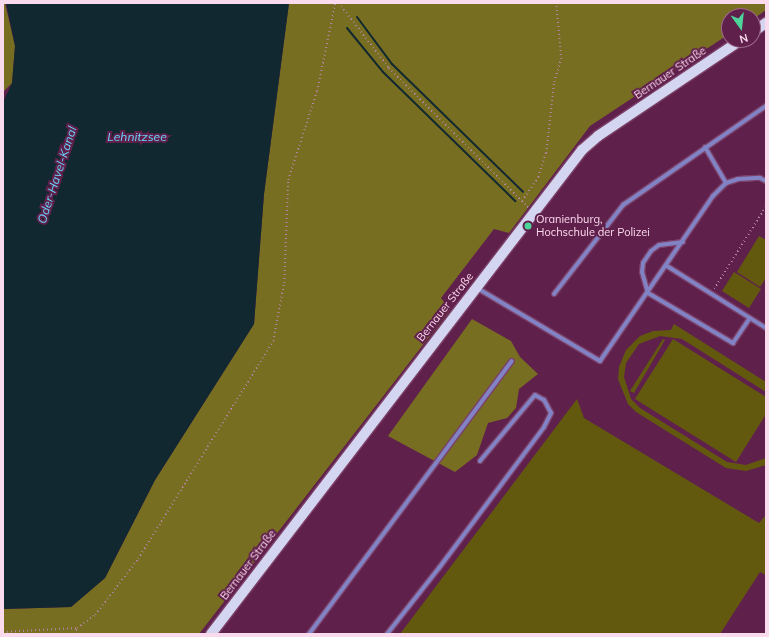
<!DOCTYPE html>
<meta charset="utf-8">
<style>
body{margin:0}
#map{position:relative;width:769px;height:637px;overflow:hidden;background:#60204c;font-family:Mulish,sans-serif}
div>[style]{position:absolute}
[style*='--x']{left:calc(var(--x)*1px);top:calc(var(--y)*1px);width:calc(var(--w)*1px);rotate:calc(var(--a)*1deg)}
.green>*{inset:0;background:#62590f}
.forest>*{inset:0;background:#786e22}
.water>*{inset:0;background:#112830}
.stream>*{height:2px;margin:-1px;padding:0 1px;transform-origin:1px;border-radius:1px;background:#112830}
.path>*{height:1.5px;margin-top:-0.75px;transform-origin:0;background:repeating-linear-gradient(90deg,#b384a3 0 1px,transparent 0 4px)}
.roads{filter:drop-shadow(1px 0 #7c4169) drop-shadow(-1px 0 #7c4169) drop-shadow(0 1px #7c4169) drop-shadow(0 -1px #7c4169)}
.service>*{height:4px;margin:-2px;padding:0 2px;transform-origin:2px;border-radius:2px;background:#8183c5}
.primary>*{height:10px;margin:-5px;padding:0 5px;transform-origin:5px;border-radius:5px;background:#d4d6f1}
.dots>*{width:11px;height:11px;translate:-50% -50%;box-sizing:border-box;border:2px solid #60204c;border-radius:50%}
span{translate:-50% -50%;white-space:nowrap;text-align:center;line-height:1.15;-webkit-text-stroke:4px #60204c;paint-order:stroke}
.street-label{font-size:11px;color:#fadaed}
.poi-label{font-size:11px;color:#fadaed}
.left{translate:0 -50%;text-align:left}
.water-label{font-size:12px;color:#66d7fb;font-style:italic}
.frame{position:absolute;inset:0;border:4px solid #fadaed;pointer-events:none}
.north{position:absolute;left:721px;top:8px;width:40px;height:40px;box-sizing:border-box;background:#60204c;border:1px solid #9e6a8c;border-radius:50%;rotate:165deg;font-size:11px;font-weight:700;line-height:16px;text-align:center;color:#fadaed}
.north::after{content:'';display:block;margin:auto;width:14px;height:18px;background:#4cd49b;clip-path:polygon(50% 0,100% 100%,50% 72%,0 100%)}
</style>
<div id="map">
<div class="green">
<i style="clip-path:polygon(759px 236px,766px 240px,766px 278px,760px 287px,737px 272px)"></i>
<i style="clip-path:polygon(734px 272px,761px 289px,749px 308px,722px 291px)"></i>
<i style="clip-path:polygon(674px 324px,766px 382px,766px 392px,682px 339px,660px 336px,639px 344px,626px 363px,624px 377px,631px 399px,640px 408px,727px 462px,746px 465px,766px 458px,766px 465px,746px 471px,726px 468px,636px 412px,628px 404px,618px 379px,619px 367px,626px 350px,640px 336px,653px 331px,671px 330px)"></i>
<i style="clip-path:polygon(663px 339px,665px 340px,634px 393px,630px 391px)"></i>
<i style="clip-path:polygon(673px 339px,766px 397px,766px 414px,736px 462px,635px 399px)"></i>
<i style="clip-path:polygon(577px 399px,584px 418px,759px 523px,766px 515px,766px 575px,760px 572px,720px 634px,400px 634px)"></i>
</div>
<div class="forest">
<i style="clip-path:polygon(3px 3px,5px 3px,15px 46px,12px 83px,3px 92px)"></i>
<i style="clip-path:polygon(289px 3px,766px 3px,766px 10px,753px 19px,753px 16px,729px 16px,729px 34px,590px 126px,509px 233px,494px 229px,441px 298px,450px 310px,199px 634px,3px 634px,3px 609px,71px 607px,105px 578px,155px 480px,254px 324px,264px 194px)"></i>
<i style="clip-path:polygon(472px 319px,511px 341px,520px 357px,538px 374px,519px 389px,516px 408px,507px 418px,488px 423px,477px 455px,455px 472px,388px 436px)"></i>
</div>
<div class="water">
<i style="clip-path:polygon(6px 3px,289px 3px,264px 194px,254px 324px,155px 480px,105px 578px,71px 607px,3px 609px,3px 102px,12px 83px,15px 46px)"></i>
</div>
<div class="stream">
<i style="--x:357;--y:17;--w:59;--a:53.3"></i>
<i style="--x:392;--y:64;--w:183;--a:44.3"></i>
<i style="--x:347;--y:28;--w:57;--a:50.7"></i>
<i style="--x:383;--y:72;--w:185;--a:44.3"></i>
</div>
<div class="path">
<i style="--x:339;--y:3;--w:82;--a:52.4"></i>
<i style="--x:389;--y:68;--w:197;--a:45"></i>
<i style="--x:522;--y:201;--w:29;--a:-56"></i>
<i style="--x:538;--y:177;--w:25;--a:-72"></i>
<i style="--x:546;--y:153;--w:71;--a:-83.6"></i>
<i style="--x:554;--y:82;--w:24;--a:-73"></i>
<i style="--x:561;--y:59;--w:56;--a:-95.1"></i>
<i style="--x:714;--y:289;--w:98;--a:-57.9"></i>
<i style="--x:3;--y:632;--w:74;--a:-3.1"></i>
<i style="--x:77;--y:628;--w:22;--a:-36"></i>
<i style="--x:95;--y:615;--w:71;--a:-52.5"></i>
<i style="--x:138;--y:559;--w:256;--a:-58.2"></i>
<i style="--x:273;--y:341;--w:59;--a:-79.3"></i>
<i style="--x:284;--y:283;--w:103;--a:-87.8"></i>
<i style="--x:288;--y:180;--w:94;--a:-72"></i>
<i style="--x:317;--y:91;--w:90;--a:-78.4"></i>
<i style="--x:74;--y:634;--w:7;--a:-63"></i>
</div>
<div class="roads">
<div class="service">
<i style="--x:705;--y:147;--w:42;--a:59.7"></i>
<i style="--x:683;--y:242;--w:24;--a:173"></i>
<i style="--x:659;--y:245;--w:10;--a:143"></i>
<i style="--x:651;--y:251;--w:14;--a:124"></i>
<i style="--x:643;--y:263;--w:9;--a:96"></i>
<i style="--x:642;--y:272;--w:22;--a:74"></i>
<i style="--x:648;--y:293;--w:99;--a:30.5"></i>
<i style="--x:733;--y:343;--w:30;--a:-56"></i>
<i style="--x:667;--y:266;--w:117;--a:32.1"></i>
<i style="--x:477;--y:288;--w:143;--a:30.7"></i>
<i style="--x:600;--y:361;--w:200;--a:-55.6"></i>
<i style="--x:713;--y:196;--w:18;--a:-45"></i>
<i style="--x:726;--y:183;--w:13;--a:-18"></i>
<i style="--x:738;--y:179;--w:22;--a:-3"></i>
<i style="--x:760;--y:178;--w:7;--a:27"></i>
<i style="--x:554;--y:294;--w:113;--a:-52.2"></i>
<i style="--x:623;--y:205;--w:174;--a:-34.7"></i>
<i style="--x:309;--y:634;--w:340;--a:-53.4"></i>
<i style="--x:387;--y:634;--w:84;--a:-51.8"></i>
<i style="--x:439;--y:568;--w:176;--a:-53.3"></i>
<i style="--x:544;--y:427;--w:16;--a:-63"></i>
<i style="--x:551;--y:413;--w:15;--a:-118"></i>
<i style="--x:544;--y:400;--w:10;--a:-151"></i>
<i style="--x:535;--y:395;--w:86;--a:129.8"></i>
</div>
<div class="primary">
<i style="--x:753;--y:32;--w:16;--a:-35"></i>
<i style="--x:211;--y:634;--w:610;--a:-52.53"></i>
<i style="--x:582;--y:150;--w:21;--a:-41"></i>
<i style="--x:598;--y:136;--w:172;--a:-33.9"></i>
</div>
</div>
<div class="dots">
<i style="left:528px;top:226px;background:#4cd49b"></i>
</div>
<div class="street-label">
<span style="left:670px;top:73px;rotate:-34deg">Bernauer Straße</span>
<span style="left:445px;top:307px;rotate:-52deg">Bernauer Straße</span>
<span style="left:248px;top:565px;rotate:-53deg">Bernauer Straße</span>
</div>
<div class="poi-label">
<span class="left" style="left:536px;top:226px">Oranienburg,<br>Hochschule der Polizei</span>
</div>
<div class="water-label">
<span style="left:137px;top:137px">Lehnitzsee</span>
<span style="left:57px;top:175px;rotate:-72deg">Oder-Havel-Kanal</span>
</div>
<div class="frame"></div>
<div class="north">N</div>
</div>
